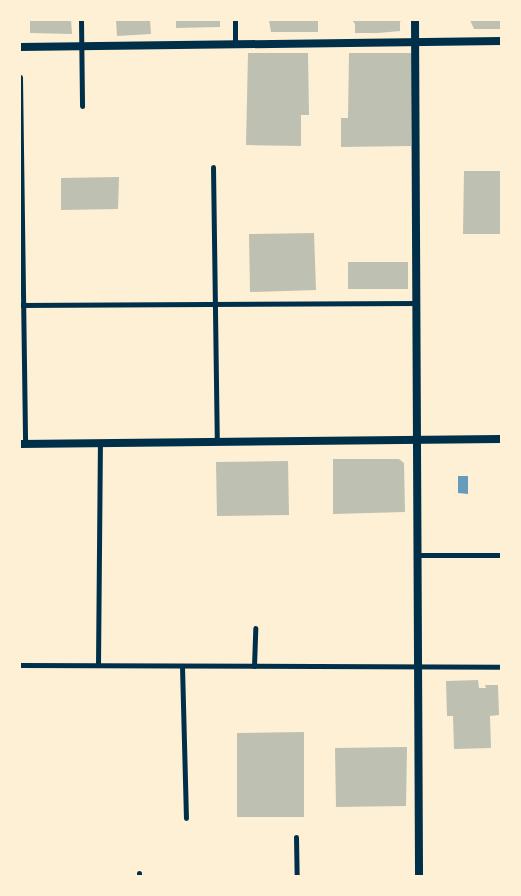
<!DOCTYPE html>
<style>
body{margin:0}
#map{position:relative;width:521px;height:896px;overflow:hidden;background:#fdf0d5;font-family:Barlow,sans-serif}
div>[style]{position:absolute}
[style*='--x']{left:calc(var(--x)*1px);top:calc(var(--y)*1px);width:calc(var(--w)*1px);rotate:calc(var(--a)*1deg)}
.water>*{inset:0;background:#669bbc}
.building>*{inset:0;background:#bec0b2}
.minor>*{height:5px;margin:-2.5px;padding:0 2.5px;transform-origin:2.5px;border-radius:2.5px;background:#003049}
.tertiary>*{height:8px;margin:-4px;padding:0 4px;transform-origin:4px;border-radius:4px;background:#003049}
span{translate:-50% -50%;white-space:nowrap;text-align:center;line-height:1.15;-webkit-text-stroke:4.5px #fdf0d5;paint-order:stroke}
.frame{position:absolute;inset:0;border:21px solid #fdf0d5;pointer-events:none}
</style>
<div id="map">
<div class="water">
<i style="clip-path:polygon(458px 476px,468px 476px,468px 494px,458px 493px)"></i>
</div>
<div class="building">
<i style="clip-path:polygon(30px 20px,71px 20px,72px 34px,30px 33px)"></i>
<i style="clip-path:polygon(116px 20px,150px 20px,151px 34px,117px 36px)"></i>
<i style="clip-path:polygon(176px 20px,220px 20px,220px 27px,176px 28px)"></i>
<i style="clip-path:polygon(269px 20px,318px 20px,318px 32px,271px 32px)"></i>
<i style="clip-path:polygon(352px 20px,402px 20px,400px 22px,400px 31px,378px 33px,355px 33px,355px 24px)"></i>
<i style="clip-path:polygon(470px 20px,501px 20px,501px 29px,474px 29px)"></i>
<i style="clip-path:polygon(248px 53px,308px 53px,309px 115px,301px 115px,301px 146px,246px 145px)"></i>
<i style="clip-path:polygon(349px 53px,412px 53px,411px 146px,341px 147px,341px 118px,348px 118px)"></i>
<i style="clip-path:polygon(464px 171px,501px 171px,501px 234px,463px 234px)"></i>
<i style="clip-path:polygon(119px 177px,118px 209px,61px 210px,61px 178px)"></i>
<i style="clip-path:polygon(314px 233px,316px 290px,250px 292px,249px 234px)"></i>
<i style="clip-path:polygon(348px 262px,408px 262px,408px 289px,348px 289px)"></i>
<i style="clip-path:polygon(333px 459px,399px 459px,404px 463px,405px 512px,333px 514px)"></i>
<i style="clip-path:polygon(288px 461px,289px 515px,217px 516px,216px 462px)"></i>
<i style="clip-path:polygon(478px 680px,479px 688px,486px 688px,485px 685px,498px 685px,499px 715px,490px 716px,491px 748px,454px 749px,453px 716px,447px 716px,446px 681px)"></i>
<i style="clip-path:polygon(304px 732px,304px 817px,237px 817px,237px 733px)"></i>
<i style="clip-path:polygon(407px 747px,406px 806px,336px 807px,335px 748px)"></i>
</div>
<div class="minor">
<i style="--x:81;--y:20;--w:86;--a:89.3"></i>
<i style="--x:235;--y:20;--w:24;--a:90"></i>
<i style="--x:20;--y:77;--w:367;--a:89.2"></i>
<i style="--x:213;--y:167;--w:275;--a:89.2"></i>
<i style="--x:20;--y:305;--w:397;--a:-0.3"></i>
<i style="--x:418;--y:555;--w:83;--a:0"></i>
<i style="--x:20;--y:665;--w:481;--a:0.2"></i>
<i style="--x:98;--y:665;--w:222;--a:-89.5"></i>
<i style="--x:182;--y:666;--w:152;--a:88.5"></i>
<i style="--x:254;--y:666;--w:38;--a:-88"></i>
<i style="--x:296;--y:837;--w:39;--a:89"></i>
<i style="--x:139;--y:873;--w:3;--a:90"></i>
</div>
<div class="tertiary">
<i style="--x:415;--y:20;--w:856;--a:89.73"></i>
<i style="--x:20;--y:47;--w:481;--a:-0.7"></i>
<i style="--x:20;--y:444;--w:481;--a:-0.6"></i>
</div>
<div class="frame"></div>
</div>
